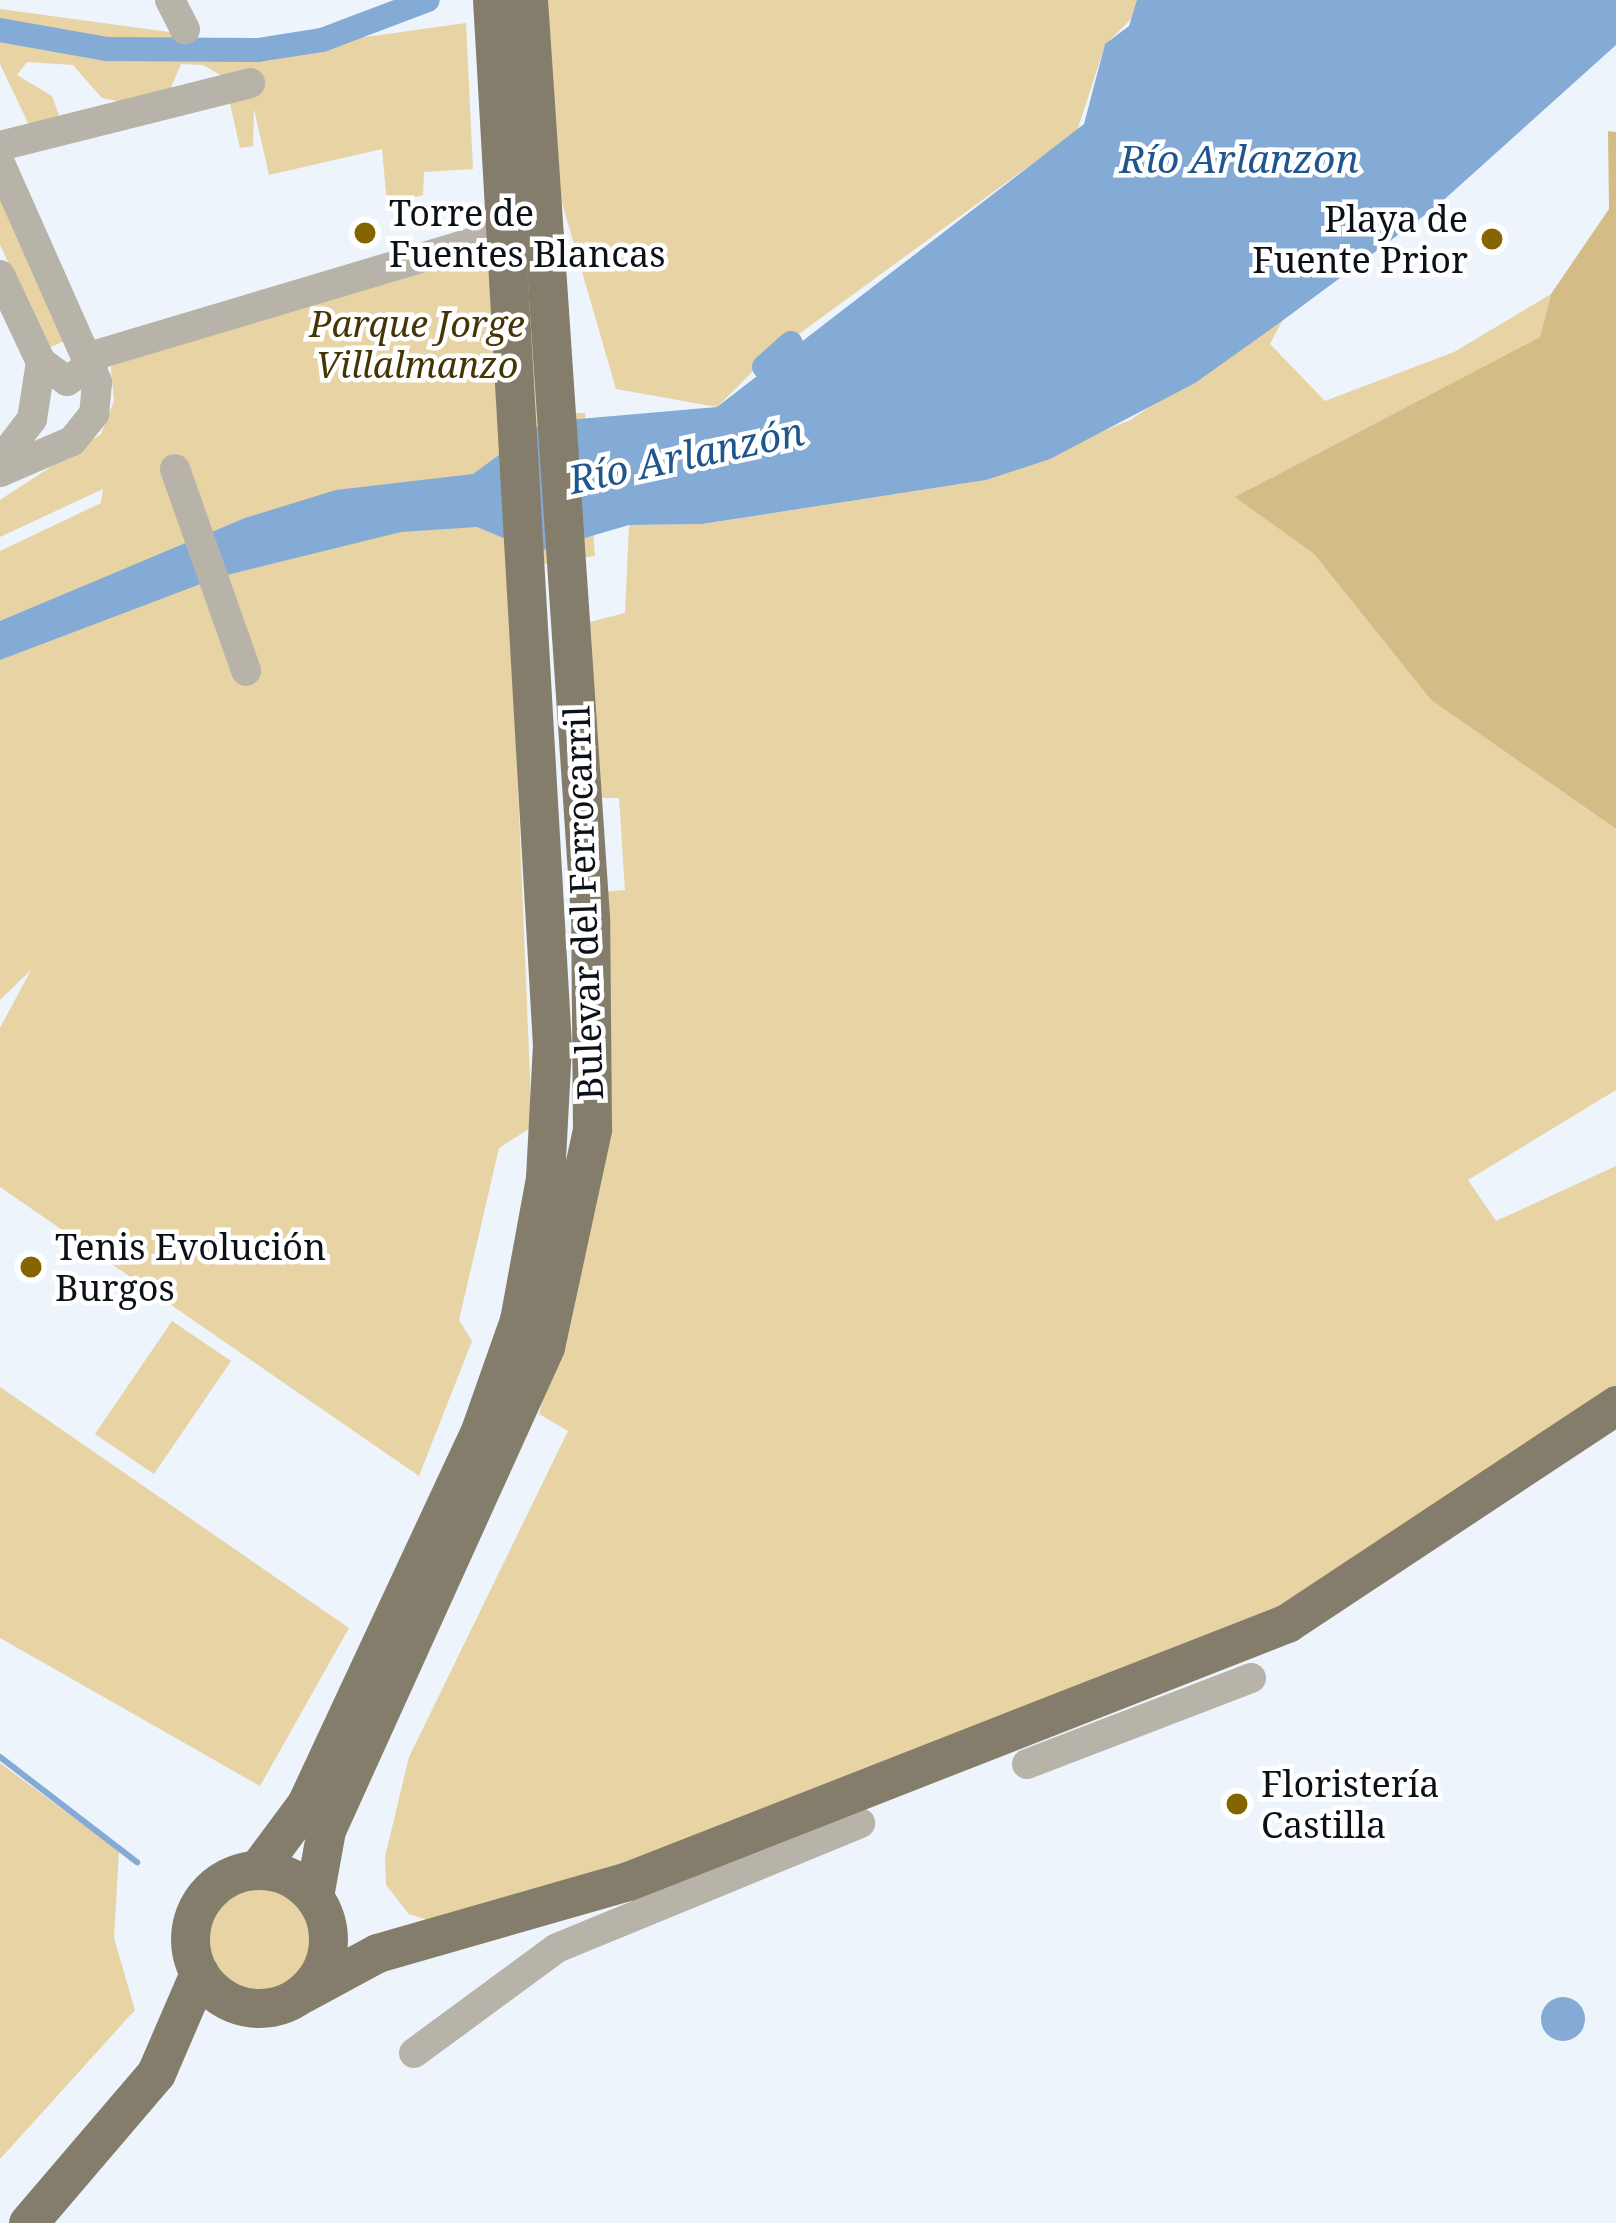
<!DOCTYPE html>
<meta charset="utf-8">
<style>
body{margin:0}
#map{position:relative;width:1616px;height:2223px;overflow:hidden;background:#edf4fc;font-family:"Noto Serif",serif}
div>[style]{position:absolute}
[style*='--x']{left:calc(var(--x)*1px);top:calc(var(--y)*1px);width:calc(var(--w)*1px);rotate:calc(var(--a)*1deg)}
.green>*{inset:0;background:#e7d3a3}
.round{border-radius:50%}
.forest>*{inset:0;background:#d3bc85}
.water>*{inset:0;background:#83abd6}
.stream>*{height:6px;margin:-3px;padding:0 3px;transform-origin:3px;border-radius:3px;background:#83abd6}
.canal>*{height:24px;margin:-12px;padding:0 12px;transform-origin:12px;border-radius:12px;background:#83abd6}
.minor>*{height:30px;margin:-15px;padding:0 15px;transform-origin:15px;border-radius:15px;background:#b7b3a9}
.major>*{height:39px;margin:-19.5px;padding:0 19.5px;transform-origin:19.5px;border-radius:19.5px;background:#847d6b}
.major>.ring{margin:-19.5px;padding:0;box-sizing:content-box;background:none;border:39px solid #847d6b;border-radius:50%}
.dots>*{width:33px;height:33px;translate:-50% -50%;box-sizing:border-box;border:6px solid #fff;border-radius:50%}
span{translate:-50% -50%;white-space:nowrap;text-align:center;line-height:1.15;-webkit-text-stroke:9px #fff;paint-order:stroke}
.poi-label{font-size:36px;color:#0b1117}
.left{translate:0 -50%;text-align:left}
.right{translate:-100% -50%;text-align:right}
.park-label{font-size:36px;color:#453506;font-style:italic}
.street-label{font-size:36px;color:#0b1117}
.water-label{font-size:39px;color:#1f568d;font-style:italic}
</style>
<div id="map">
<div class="green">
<i style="clip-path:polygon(540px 0,1137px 0,1138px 12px,1105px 45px,1077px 131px,766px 358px,717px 407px,616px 389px,560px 196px)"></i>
<i style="clip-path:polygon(0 9px,184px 34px,184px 45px,58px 34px,0 23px)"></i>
<i style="clip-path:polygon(466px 23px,473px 169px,424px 172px,423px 195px,387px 204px,382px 149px,269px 175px,254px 109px,253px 146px,240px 148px,224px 77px,203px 65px,181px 64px,170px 90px,127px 103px,102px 98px,73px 65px,27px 62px,17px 75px,52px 96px,60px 118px,29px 125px,0 64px,0 39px,200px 60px)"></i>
<i style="clip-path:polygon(510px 63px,541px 413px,585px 413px,595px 556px,509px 569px,532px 1127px,499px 1148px,459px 1320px,472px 1341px,419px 1476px,0 1187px,0 1028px,31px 970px,0 1000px,0 551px,101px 503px,103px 489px,0 537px,0 500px,101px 434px,114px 401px,110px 359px,492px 246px)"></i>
<i style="clip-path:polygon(0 192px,70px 338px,49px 348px,0 245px)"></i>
<i style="clip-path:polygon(1551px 294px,1540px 337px,1236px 497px,1314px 554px,1431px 700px,1616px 829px,1616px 1090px,1468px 1180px,1496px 1221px,1616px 1166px,1616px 1390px,1370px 1562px,1244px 1625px,638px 1858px,431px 1921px,409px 1914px,386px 1885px,385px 1857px,409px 1757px,568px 1431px,539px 1414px,593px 1218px,607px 1103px,601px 892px,625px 890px,619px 798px,592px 798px,582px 624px,625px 613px,629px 525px,703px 524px,986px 480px,1130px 420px,1282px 321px,1270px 344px,1325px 401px,1454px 352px)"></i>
<i style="clip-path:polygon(172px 1321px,231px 1361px,154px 1474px,95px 1434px)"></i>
<i style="clip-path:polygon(0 1387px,349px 1628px,260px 1786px,0 1638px)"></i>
<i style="clip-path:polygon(0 1763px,119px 1851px,114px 1938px,135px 2010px,0 2159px)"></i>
<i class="round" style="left:204px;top:1883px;width:110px;height:110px"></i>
</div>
<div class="forest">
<i style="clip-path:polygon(1608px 131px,1616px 132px,1616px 829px,1431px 700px,1314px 554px,1235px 497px,1540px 337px,1551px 294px,1609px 209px)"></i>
</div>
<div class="water">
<i style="clip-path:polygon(1137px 0,1616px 0,1616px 45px,1437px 206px,1282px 321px,1195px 383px,1050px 459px,986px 480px,702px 524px,629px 525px,537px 552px,477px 527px,401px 532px,219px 577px,0 660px,0 621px,245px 518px,336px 490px,473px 474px,544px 422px,717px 407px,1084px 124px,1105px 44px,1129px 26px)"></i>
<i class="round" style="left:1541px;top:1997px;width:44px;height:44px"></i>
</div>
<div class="stream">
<i style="--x:0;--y:1757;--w:173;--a:37.5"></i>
</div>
<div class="canal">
<i style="--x:0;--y:30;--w:109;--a:10.1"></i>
<i style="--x:107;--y:49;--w:151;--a:0.4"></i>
<i style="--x:258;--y:50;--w:65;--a:-8.9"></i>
<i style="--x:322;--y:40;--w:113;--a:-20.7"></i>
<i style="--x:764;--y:367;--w:36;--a:-42"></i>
</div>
<div class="minor">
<i style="--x:170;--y:0;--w:33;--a:63"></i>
<i style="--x:0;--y:146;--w:258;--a:-14.1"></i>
<i style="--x:0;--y:163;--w:240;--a:66.1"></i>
<i style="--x:97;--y:382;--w:32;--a:95"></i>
<i style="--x:94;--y:414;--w:35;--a:129"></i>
<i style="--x:72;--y:441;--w:78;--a:156.7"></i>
<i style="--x:0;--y:275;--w:96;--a:64.8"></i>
<i style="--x:41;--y:362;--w:32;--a:36"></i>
<i style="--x:67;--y:381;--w:32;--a:-34"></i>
<i style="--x:92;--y:356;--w:428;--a:-16.6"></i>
<i style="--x:0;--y:461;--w:53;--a:-52.7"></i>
<i style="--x:32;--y:419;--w:58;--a:-81"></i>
<i style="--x:175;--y:469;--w:214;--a:70.6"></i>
<i style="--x:1027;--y:1764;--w:240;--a:-21"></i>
<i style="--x:414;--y:2053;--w:177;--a:-36.3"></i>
<i style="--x:557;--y:1948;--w:328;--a:-22.4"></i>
</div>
<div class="major">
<i class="ring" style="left:190px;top:1870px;width:99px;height:99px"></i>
<i style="--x:257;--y:1870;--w:82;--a:-53.4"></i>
<i style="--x:306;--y:1804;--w:415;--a:-65"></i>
<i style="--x:481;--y:1428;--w:114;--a:-70.6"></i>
<i style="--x:519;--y:1320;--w:144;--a:-79.6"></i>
<i style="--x:545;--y:1178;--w:132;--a:-87"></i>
<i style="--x:552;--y:1046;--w:1048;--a:-93.28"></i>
<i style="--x:314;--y:1896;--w:67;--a:-79.7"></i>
<i style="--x:326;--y:1830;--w:530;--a:-65.61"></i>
<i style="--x:545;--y:1347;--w:223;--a:-77.8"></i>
<i style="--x:592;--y:1129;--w:212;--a:-90.5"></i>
<i style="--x:590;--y:917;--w:919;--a:-93.87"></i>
<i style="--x:303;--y:1993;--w:84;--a:-28.4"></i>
<i style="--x:377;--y:1953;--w:261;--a:-16"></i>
<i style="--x:628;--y:1881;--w:708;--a:-21.38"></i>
<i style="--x:1287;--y:1623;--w:395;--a:-33.5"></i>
<i style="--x:28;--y:2223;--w:197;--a:-49.5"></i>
<i style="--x:156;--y:2073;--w:109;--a:-66.7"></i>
</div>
<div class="dots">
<i style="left:365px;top:233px;background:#846500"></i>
<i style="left:1492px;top:239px;background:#846500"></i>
<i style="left:31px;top:1267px;background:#846500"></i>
<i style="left:1237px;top:1804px;background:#846500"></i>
</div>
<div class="poi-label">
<span class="left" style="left:389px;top:233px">Torre de<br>Fuentes Blancas</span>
<span class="right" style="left:1468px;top:239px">Playa de<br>Fuente Prior</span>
<span class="left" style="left:55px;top:1267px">Tenis Evolución<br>Burgos</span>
<span class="left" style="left:1261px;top:1804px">Floristería<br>Castilla</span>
</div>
<div class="park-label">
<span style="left:417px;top:344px">Parque Jorge<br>Villalmanzo</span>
</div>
<div class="street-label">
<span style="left:583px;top:903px;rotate:-92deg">Bulevar del Ferrocarril</span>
</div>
<div class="water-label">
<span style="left:1239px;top:158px">Río Arlanzon</span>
<span style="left:686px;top:455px;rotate:-12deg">Río Arlanzón</span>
</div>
</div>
